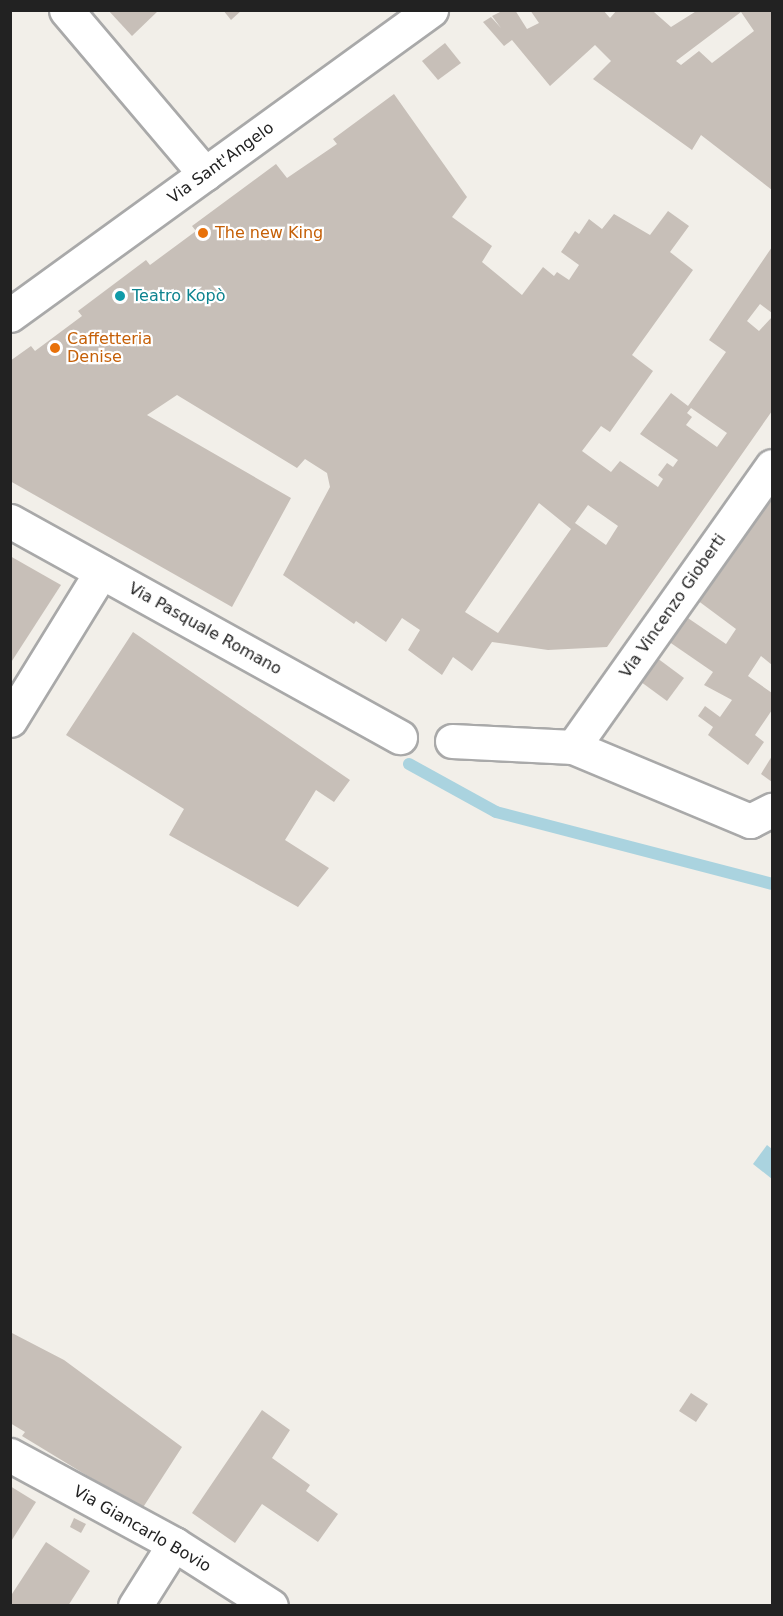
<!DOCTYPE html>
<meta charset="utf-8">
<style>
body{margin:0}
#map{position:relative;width:783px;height:1616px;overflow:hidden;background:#f2efe9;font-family:"DejaVu Sans",sans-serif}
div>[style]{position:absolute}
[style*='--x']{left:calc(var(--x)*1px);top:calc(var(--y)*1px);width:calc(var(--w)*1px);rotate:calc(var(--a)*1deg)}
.water>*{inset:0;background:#aad3df}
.stream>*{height:12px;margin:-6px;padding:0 6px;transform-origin:6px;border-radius:6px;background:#aad3df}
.building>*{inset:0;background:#c7bfb8}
.roads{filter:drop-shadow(2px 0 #a9a9a9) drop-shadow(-2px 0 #a9a9a9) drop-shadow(0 2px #a9a9a9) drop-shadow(0 -2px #a9a9a9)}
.minor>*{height:33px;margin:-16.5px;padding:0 16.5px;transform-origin:16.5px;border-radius:16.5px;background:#fff}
.dots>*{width:16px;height:16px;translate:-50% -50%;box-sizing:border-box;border:3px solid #fff;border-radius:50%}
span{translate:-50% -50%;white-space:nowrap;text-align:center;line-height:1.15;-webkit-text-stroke:4.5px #fff;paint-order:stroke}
.street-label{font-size:16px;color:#222}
.food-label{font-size:16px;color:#c56008}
.left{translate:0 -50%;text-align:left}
.culture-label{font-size:16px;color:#0d838f}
.frame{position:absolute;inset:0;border:12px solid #222;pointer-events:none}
</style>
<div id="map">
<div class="water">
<i style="clip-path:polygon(767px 1145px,772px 1149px,772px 1179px,753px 1164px)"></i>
</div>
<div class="stream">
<i style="--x:409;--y:764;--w:99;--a:28.9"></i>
<i style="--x:496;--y:812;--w:285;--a:14.6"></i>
</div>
<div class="building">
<i style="clip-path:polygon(108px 10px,159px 10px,132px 36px)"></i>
<i style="clip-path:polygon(223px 10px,242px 10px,231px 20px)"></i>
<i style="clip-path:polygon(evenodd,504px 10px,515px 10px,527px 29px,539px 23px,530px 10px,603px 10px,610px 18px,617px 10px,657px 10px,654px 12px,671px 27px,698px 10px,772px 10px,772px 190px,701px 135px,692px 150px,593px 79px,611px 61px,595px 45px,550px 86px,512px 40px,504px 46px,483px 22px,491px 17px,501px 28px,492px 16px,504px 10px,741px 12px,754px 31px,712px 63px,699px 51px,681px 65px,676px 61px,741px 12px)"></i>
<i style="clip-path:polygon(445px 43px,461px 63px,438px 80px,422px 61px)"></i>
<i style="clip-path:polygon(evenodd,394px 94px,467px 197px,452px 217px,492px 246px,482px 262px,522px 295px,543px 267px,554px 276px,557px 272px,569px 280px,579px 265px,561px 252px,575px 231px,579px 234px,589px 219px,602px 229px,614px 214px,650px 235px,668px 211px,689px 226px,670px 252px,693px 270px,632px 355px,653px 371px,610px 432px,601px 426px,582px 451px,611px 472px,620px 461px,658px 487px,663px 479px,658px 475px,667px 463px,673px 467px,678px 460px,640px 434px,671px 393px,688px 406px,726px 352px,709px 340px,772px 247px,772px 313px,760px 304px,747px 321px,759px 331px,772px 317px,772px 411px,607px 647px,548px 650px,492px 642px,472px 671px,453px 657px,442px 675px,408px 650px,420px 630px,402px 618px,386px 642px,356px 621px,354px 624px,283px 575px,330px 487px,327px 473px,305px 459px,297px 468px,177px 395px,147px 415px,291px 498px,232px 607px,10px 481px,10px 361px,31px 346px,35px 351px,82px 316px,78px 311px,146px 260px,150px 265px,196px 231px,192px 226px,276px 164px,287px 178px,337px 144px,333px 139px,394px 94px,691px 408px,727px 433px,717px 447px,686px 425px,692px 417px,687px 413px,691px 408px,394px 94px,539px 503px,571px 529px,498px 633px,465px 612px,539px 503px,394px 94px,588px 505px,618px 526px,606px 545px,575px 523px,588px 505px)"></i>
<i style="clip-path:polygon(772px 487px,772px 665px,761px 656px,748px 676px,772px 693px,772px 710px,755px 735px,764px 742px,748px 765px,708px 735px,713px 727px,698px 716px,705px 706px,720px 717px,732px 700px,704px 685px,713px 672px,665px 639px,682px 614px,726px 644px,736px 629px,693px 597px)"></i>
<i style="clip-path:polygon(10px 556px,61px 585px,10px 664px)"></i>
<i style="clip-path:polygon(133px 632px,350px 780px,334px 802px,316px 790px,285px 840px,329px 868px,298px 907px,169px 835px,184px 809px,66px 735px)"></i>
<i style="clip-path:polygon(653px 655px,684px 678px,667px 701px,637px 679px)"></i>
<i style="clip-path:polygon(772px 756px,772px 782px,761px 774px)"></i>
<i style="clip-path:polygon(10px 1332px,64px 1360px,182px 1447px,142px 1509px,22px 1436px,25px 1432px,10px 1423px)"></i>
<i style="clip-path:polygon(691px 1393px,708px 1404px,696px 1422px,679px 1411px)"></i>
<i style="clip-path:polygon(262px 1410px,290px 1430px,272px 1458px,310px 1485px,306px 1491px,338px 1514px,318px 1542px,262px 1504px,235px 1543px,192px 1513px)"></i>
<i style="clip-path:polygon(10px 1486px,36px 1502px,10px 1543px)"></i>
<i style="clip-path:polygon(74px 1518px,86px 1524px,81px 1533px,70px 1527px)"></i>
<i style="clip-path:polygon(46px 1542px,90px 1571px,68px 1606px,10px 1606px,10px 1597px)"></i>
</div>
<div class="roads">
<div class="minor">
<i style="--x:66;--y:10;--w:215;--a:49.7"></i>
<i style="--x:10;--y:315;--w:520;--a:-35.92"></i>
<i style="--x:10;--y:521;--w:446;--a:29"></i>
<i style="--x:10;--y:720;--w:174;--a:-58.4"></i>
<i style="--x:452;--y:741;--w:121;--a:2.8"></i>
<i style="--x:573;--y:747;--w:192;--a:22.7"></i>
<i style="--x:750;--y:821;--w:25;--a:-27"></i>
<i style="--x:573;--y:747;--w:344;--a:-54.7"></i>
<i style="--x:10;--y:1455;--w:187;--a:28.5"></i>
<i style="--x:174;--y:1544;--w:115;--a:32.6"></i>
<i style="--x:135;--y:1606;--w:73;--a:-57.8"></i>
</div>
</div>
<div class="dots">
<i style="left:203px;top:233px;background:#e8710a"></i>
<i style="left:120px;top:296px;background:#0f9aa8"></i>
<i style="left:55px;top:348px;background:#e8710a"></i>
</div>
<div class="street-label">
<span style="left:221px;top:163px;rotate:-36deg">Via Sant'Angelo</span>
<span style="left:673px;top:606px;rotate:-55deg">Via Vincenzo Gioberti</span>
<span style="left:205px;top:629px;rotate:29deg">Via Pasquale Romano</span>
<span style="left:142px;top:1529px;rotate:30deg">Via Giancarlo Bovio</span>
</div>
<div class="food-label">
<span class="left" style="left:215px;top:233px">The new King</span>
<span class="left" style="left:67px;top:348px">Caffetteria<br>Denise</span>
</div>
<div class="culture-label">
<span class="left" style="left:132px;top:296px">Teatro Kopò</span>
</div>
<div class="frame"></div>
</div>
